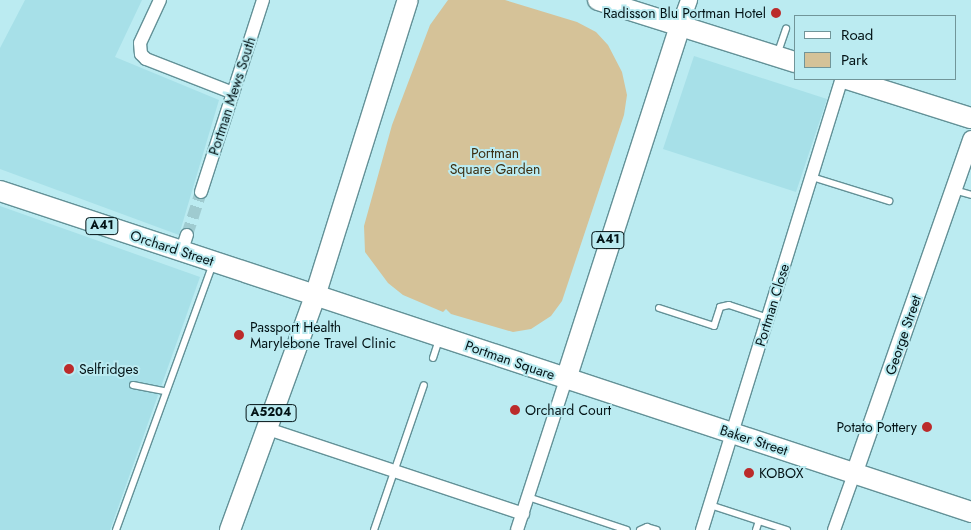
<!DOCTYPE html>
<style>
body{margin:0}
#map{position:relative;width:971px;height:530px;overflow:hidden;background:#bbebf1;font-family:Jost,sans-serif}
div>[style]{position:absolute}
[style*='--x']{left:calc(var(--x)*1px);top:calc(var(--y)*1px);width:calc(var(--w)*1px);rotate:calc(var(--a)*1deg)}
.built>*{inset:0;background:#a7e0e8}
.green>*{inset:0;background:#d5c298}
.minor-tunnel>*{height:12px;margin-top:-6px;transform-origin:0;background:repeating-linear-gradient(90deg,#9fcbd0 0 12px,transparent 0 18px)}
.roads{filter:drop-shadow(1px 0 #639197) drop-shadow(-1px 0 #639197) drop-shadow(0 1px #639197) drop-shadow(0 -1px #639197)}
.service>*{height:6px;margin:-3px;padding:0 3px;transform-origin:3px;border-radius:3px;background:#fff}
.minor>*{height:12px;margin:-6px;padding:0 6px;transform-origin:6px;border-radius:6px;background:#fff}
.tertiary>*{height:16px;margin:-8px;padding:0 8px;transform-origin:8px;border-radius:8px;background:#fff}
.primary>*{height:20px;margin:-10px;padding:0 10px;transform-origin:10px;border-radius:10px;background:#fff}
.dots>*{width:14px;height:14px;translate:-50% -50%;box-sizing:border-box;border:2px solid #bbebf1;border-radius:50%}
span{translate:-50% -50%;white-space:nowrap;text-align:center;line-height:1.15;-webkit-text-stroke:4px #bbebf1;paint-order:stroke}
.shield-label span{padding:1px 4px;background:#bbebf1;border:1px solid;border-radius:4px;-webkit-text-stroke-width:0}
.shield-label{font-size:12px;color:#031316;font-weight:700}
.poi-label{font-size:14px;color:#031316}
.right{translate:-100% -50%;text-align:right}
.left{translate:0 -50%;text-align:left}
.street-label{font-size:14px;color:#031316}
.park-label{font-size:14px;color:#3c2f12}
.legend{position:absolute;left:794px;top:15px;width:162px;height:65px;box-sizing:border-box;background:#bbebf1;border:1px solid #719599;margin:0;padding:6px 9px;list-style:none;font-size:15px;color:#031316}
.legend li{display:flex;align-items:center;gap:10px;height:25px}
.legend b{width:25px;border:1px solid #719599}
</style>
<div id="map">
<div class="built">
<i style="clip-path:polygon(25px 0,142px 0,115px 57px,219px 100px,179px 235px,0 169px,0 48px)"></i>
<i style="clip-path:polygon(694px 56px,827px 99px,796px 192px,663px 149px)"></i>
<i style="clip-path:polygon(0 206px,200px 277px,110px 530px,0 530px)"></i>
</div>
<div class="green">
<i style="clip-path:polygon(448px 0,505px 0,577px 22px,596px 32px,608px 45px,622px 72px,627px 95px,624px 115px,562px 301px,551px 316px,531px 329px,513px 332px,451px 314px,446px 309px,443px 312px,403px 295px,388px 283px,365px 252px,364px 226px,392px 125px,430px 25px)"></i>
</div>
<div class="minor-tunnel">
<i style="--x:187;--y:235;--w:45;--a:-72"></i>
</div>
<div class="roads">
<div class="service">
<i style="--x:777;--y:55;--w:28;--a:-71"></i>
<i style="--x:812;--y:177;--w:81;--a:17.3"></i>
<i style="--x:954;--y:190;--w:18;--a:16"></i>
<i style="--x:659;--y:308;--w:58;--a:18.1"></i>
<i style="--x:714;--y:326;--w:20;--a:-72"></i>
<i style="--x:720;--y:307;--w:9;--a:-13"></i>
<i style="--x:729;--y:305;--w:41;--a:18.4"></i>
<i style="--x:433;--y:358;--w:20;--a:-72"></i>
<i style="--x:133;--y:385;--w:32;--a:11"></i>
<i style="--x:528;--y:497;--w:104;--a:18.4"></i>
<i style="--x:710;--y:505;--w:81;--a:18"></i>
<i style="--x:116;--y:530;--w:284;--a:-70"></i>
<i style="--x:374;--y:530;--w:153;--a:-71"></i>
<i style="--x:640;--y:530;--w:8;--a:-23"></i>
<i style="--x:647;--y:527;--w:10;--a:17"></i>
<i style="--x:756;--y:530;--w:9;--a:-72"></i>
</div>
<div class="minor">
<i style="--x:160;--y:0;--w:47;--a:114.9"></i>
<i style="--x:140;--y:43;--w:11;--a:85"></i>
<i style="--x:141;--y:54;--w:7;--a:45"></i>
<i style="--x:146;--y:59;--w:93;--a:21.3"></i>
<i style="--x:201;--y:192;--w:202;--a:-72.1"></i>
<i style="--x:181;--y:253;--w:19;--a:-72"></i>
<i style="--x:265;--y:428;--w:272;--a:18.4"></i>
<i style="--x:517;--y:530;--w:159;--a:-72"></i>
<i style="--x:702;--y:530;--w:472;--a:-72.8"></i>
<i style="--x:834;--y:530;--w:59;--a:-70.3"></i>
</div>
<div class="tertiary">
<i style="--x:680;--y:25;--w:27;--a:-70"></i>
<i style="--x:854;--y:474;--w:355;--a:-70.7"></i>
</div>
<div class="primary">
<i style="--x:598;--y:0;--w:207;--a:17.5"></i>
<i style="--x:847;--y:79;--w:130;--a:17.5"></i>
<i style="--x:0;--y:191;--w:1023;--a:18.29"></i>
<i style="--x:566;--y:379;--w:372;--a:-72.1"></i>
<i style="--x:230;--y:530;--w:249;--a:-70"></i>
<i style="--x:315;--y:296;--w:310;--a:-72.6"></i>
</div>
</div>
<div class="dots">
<i style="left:776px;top:13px;background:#bb2b2b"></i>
<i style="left:239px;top:335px;background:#bb2b2b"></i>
<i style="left:69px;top:369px;background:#bb2b2b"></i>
<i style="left:515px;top:410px;background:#bb2b2b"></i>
<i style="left:927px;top:427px;background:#bb2b2b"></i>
<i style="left:749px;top:473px;background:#bb2b2b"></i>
</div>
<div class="shield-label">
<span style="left:102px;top:226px">A41</span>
<span style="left:608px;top:240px">A41</span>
<span style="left:271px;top:413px">A5204</span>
</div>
<div class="poi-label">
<span class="right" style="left:766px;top:13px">Radisson Blu Portman Hotel</span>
<span class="left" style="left:250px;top:335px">Passport Health<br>Marylebone Travel Clinic</span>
<span class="left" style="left:79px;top:369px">Selfridges</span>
<span class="left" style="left:525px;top:410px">Orchard Court</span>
<span class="right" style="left:917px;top:427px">Potato Pottery</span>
<span class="left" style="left:759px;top:473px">KOBOX</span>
</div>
<div class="street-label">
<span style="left:232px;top:96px;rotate:-72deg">Portman Mews South</span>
<span style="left:172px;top:248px;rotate:18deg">Orchard Street</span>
<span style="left:772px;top:305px;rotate:-73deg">Portman Close</span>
<span style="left:903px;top:335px;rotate:-71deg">George Street</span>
<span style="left:510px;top:360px;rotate:19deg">Portman Square</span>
<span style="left:754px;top:440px;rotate:18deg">Baker Street</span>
</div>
<div class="park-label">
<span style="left:495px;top:161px">Portman<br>Square Garden</span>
</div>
<ul class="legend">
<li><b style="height:6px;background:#fff"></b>Road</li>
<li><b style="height:14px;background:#d5c298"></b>Park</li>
</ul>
</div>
